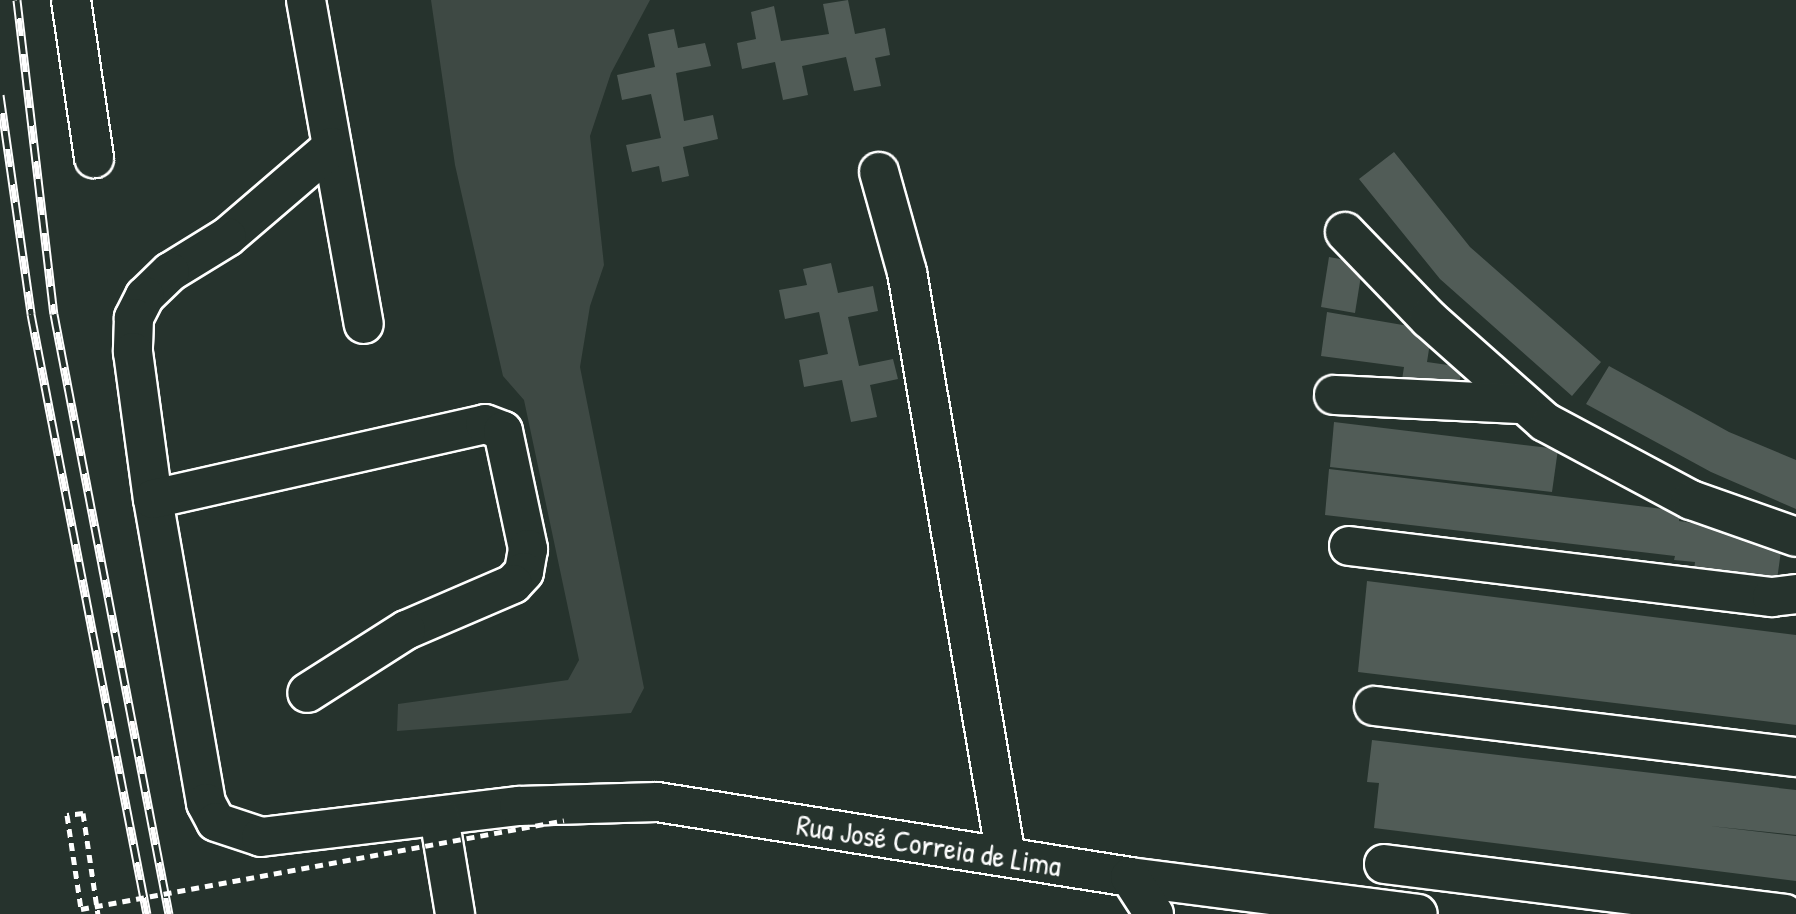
<!DOCTYPE html>
<meta charset="utf-8">
<style>
body{margin:0}
#map{position:relative;width:1796px;height:914px;overflow:hidden;background:#26332d;font-family:"Patrick Hand",sans-serif}
div>[style]{position:absolute}
[style*='--x']{left:calc(var(--x)*1px);top:calc(var(--y)*1px);width:calc(var(--w)*1px);rotate:calc(var(--a)*1deg)}
.green>*{inset:0;background:#3e4944}
.building>*{inset:0;background:#515c57}
.path>*{height:5px;margin-top:-2.5px;transform-origin:0;background:repeating-linear-gradient(90deg,#fff 0 8px,transparent 0 14px)}
.roads{filter:drop-shadow(2px 0 #fff) drop-shadow(-2px 0 #fff) drop-shadow(0 2px #fff) drop-shadow(0 -2px #fff)}
.minor>*{height:38px;margin:-19px;padding:0 19px;transform-origin:19px;border-radius:19px;background:#26332d}
.rail>*{height:9px;margin-top:-4.5px;transform-origin:0;background:repeating-linear-gradient(90deg,#26332d 0 18px,#fff 0 36px);box-sizing:border-box;border-block:2px solid #fff}
.path-bridge>*{height:5px;margin-top:-2.5px;transform-origin:0;background:repeating-linear-gradient(90deg,#fff 0 8px,transparent 0 14px)}
span{translate:-50% -50%;white-space:nowrap;text-align:center;line-height:1.15;-webkit-text-stroke:6px #26332d;paint-order:stroke}
.street-label{font-size:30px;color:#fff}
</style>
<div id="map">
<div class="green">
<i style="clip-path:polygon(431px 0,650px 0,611px 73px,590px 136px,604px 265px,590px 306px,580px 367px,644px 688px,631px 713px,397px 731px,398px 704px,568px 680px,579px 660px,524px 400px,503px 376px,455px 165px)"></i>
</div>
<div class="building">
<i style="clip-path:polygon(848px 0,855px 34px,885px 28px,890px 55px,875px 58px,881px 86px,854px 91px,846px 57px,802px 66px,808px 95px,783px 100px,775px 62px,742px 69px,737px 43px,756px 39px,751px 12px,774px 6px,781px 41px,829px 34px,823px 4px)"></i>
<i style="clip-path:polygon(674px 29px,678px 48px,705px 43px,711px 66px,676px 73px,684px 121px,713px 115px,718px 139px,683px 147px,689px 176px,662px 182px,659px 166px,632px 172px,626px 145px,661px 138px,651px 94px,622px 100px,617px 75px,655px 67px,648px 34px)"></i>
<i style="clip-path:polygon(1394px 152px,1470px 247px,1601px 362px,1572px 396px,1440px 279px,1359px 179px)"></i>
<i style="clip-path:polygon(1329px 257px,1363px 263px,1355px 313px,1321px 307px)"></i>
<i style="clip-path:polygon(831px 263px,838px 293px,873px 286px,878px 311px,848px 317px,859px 366px,893px 359px,898px 379px,870px 385px,877px 417px,851px 422px,842px 380px,804px 387px,799px 360px,828px 354px,819px 312px,785px 319px,779px 290px,807px 285px,803px 269px)"></i>
<i style="clip-path:polygon(1327px 312px,1432px 330px,1427px 362px,1462px 367px,1458px 392px,1401px 386px,1404px 367px,1321px 356px)"></i>
<i style="clip-path:polygon(1609px 366px,1729px 432px,1796px 460px,1796px 509px,1711px 472px,1586px 404px)"></i>
<i style="clip-path:polygon(1334px 422px,1558px 449px,1552px 492px,1330px 467px)"></i>
<i style="clip-path:polygon(1329px 469px,1680px 511px,1679px 521px,1783px 536px,1777px 580px,1694px 570px,1695px 562px,1674px 560px,1675px 556px,1325px 515px)"></i>
<i style="clip-path:polygon(1367px 581px,1796px 635px,1796px 725px,1358px 672px)"></i>
<i style="clip-path:polygon(1372px 740px,1796px 790px,1796px 835px,1710px 826px,1796px 836px,1796px 881px,1374px 828px,1379px 783px,1367px 782px)"></i>
</div>
<div class="path">
<i style="--x:83;--y:813;--w:102;--a:81.6"></i>
</div>
<div class="roads">
<div class="minor">
<i style="--x:71;--y:0;--w:160;--a:81.7"></i>
<i style="--x:306;--y:0;--w:329;--a:79.9"></i>
<i style="--x:332;--y:147;--w:138;--a:139.4"></i>
<i style="--x:227;--y:237;--w:67;--a:148.4"></i>
<i style="--x:170;--y:272;--w:35;--a:136"></i>
<i style="--x:145;--y:296;--w:25;--a:117"></i>
<i style="--x:134;--y:318;--w:34;--a:92"></i>
<i style="--x:133;--y:352;--w:148;--a:82.3"></i>
<i style="--x:153;--y:499;--w:309;--a:80.1"></i>
<i style="--x:206;--y:803;--w:21;--a:62"></i>
<i style="--x:216;--y:822;--w:47;--a:18.4"></i>
<i style="--x:261;--y:837;--w:260;--a:-6.9"></i>
<i style="--x:519;--y:806;--w:138;--a:-1.7"></i>
<i style="--x:657;--y:802;--w:479;--a:9"></i>
<i style="--x:1130;--y:877;--w:290;--a:7.3"></i>
<i style="--x:879;--y:172;--w:104;--a:74.4"></i>
<i style="--x:907;--y:272;--w:593;--a:80.39"></i>
<i style="--x:1345;--y:232;--w:121;--a:46"></i>
<i style="--x:1429;--y:319;--w:155;--a:41.6"></i>
<i style="--x:1545;--y:422;--w:166;--a:28.1"></i>
<i style="--x:1691;--y:500;--w:111;--a:19.4"></i>
<i style="--x:1334;--y:395;--w:186;--a:2.8"></i>
<i style="--x:153;--y:499;--w:340;--a:-12.7"></i>
<i style="--x:485;--y:424;--w:19;--a:21"></i>
<i style="--x:503;--y:431;--w:121;--a:78"></i>
<i style="--x:528;--y:549;--w:23;--a:100"></i>
<i style="--x:524;--y:572;--w:16;--a:133"></i>
<i style="--x:513;--y:584;--w:116;--a:156.7"></i>
<i style="--x:406;--y:630;--w:117;--a:147.5"></i>
<i style="--x:1349;--y:546;--w:426;--a:6.9"></i>
<i style="--x:1772;--y:597;--w:24;--a:-7"></i>
<i style="--x:1374;--y:706;--w:425;--a:6.9"></i>
<i style="--x:439;--y:817;--w:98;--a:80.6"></i>
<i style="--x:1384;--y:864;--w:404;--a:7.1"></i>
<i style="--x:1130;--y:877;--w:44;--a:57"></i>
</div>
</div>
<div class="rail">
<i style="--x:17;--y:0;--w:316;--a:83.3"></i>
<i style="--x:54;--y:314;--w:611;--a:79.15"></i>
<i style="--x:0;--y:95;--w:221;--a:81.9"></i>
<i style="--x:31;--y:314;--w:611;--a:79.06"></i>
</div>
<div class="path-bridge">
<i style="--x:83;--y:813;--w:16;--a:173"></i>
<i style="--x:67;--y:815;--w:95;--a:81.5"></i>
<i style="--x:81;--y:909;--w:491;--a:-10.4"></i>
</div>
<div class="street-label">
<span style="left:929px;top:845px;rotate:9deg">Rua José Correia de Lima</span>
</div>
</div>
